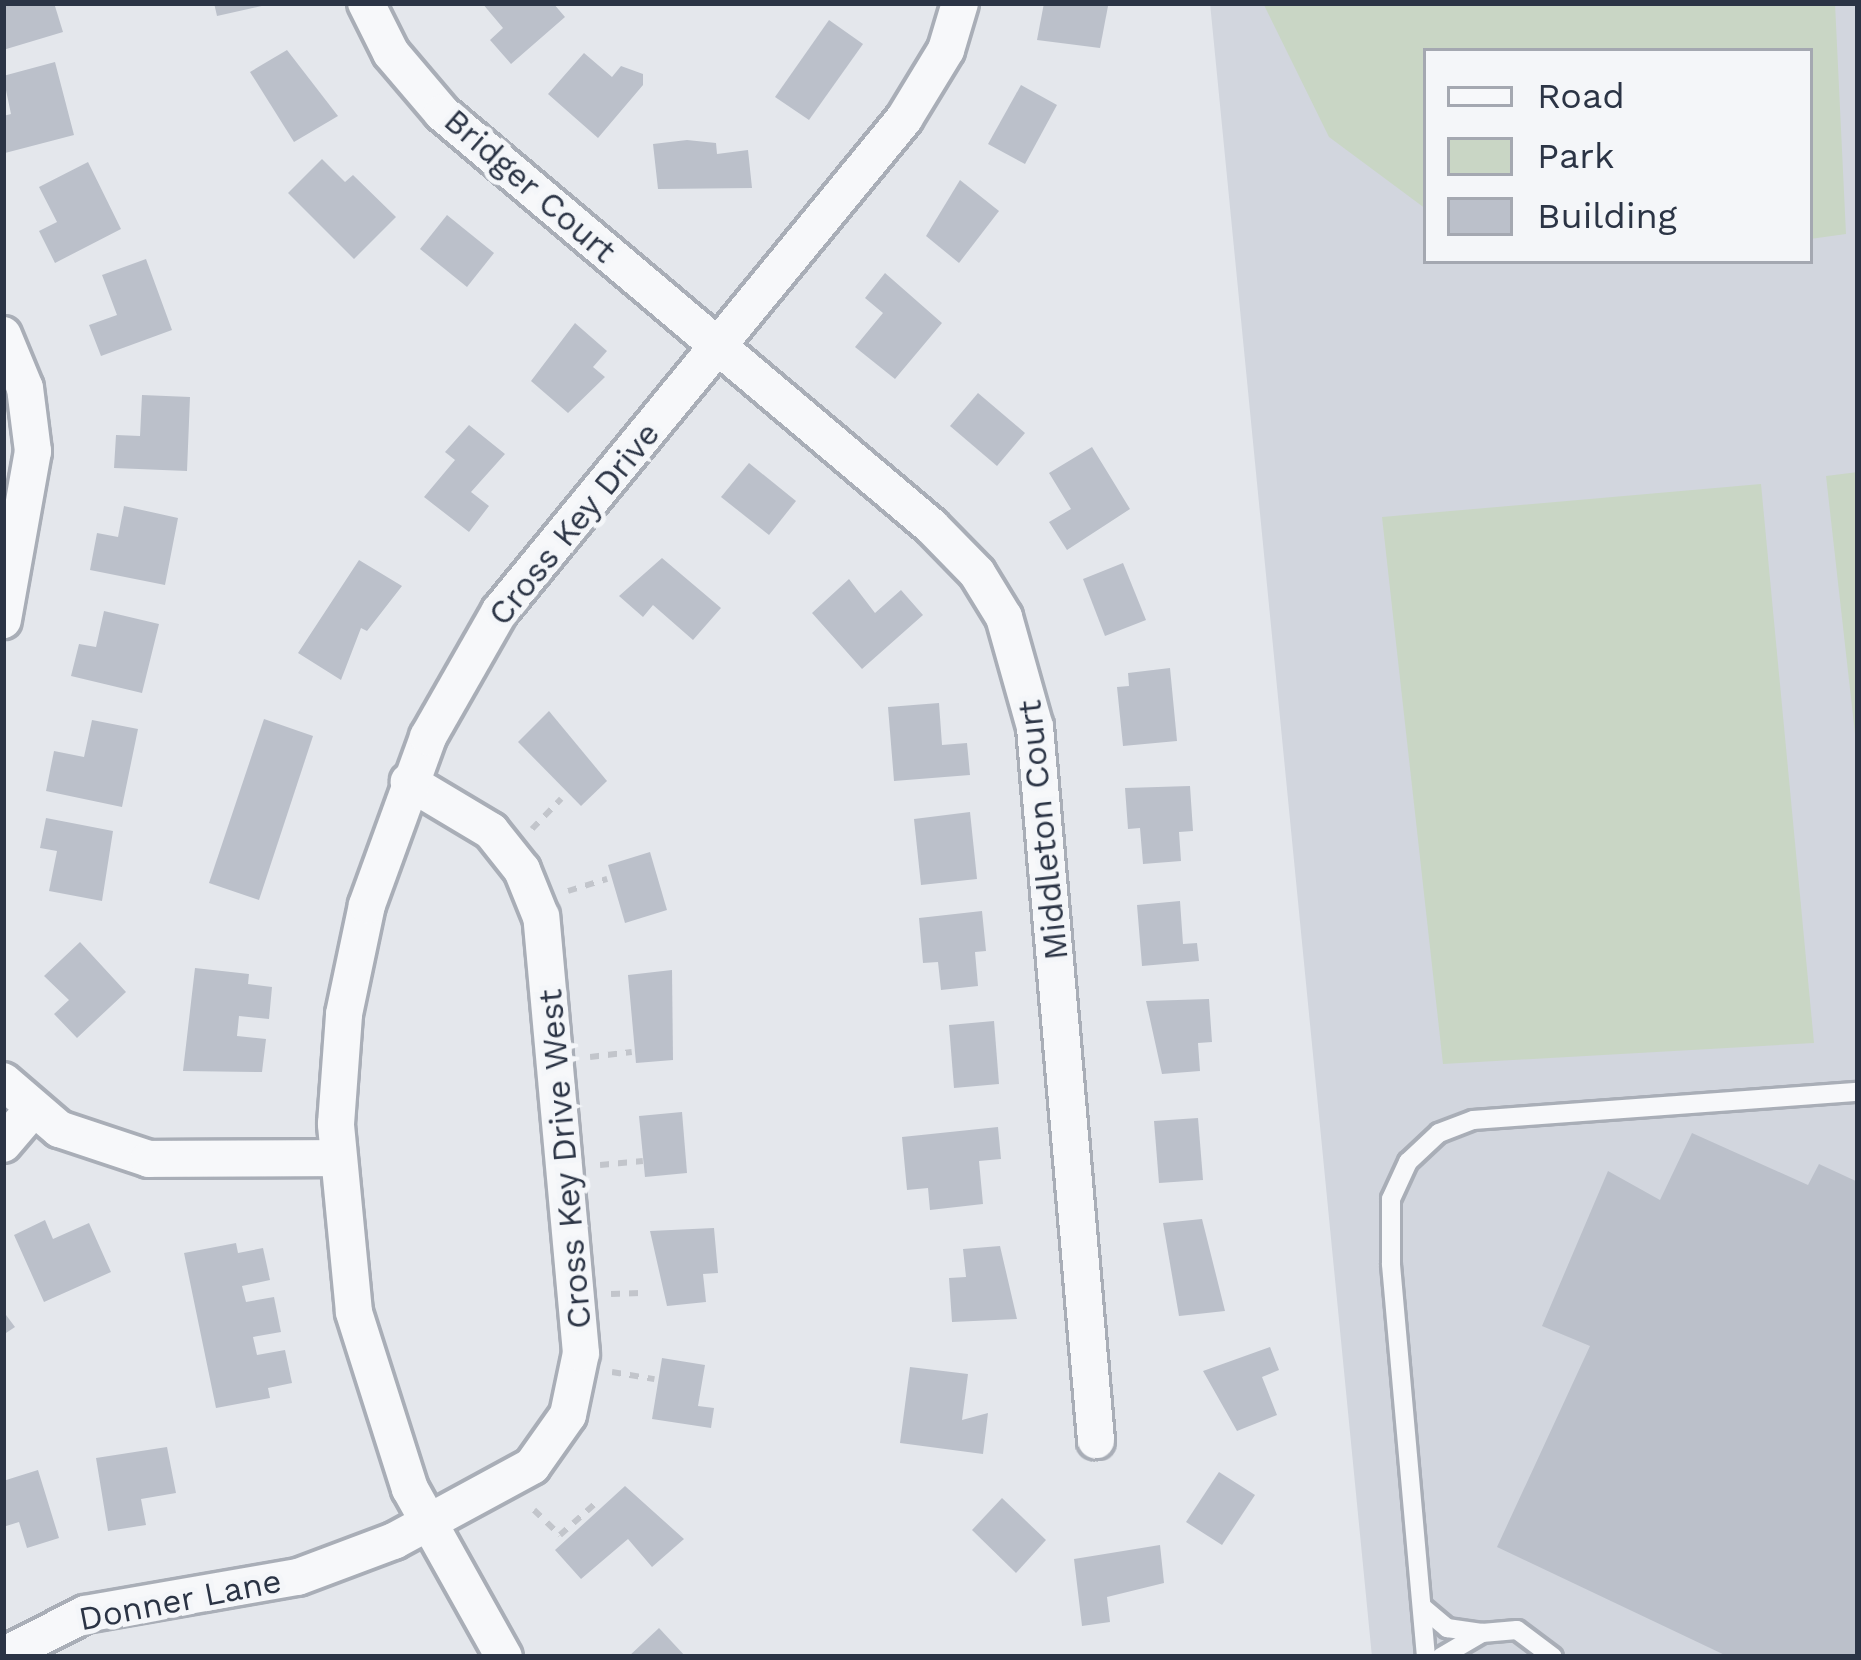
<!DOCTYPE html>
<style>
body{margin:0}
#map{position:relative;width:1861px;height:1660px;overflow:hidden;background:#e4e7ec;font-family:"Work Sans",sans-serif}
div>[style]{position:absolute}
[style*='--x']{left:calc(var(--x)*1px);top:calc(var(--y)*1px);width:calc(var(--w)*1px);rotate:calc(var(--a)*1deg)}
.built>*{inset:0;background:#d2d6de}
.green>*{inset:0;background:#c9d6c5}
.building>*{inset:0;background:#bbc0ca}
.path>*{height:6px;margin-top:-3px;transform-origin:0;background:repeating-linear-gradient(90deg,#c2c5cb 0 9px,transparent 0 18px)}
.roads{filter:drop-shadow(3px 0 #a9aeb7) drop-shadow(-3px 0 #a9aeb7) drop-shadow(0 3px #a9aeb7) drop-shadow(0 -3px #a9aeb7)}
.lane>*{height:18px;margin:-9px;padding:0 9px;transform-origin:9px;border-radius:9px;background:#f7f8fa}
.street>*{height:36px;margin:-18px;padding:0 18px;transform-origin:18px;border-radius:18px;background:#f7f8fa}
span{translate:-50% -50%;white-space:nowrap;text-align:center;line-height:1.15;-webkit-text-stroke:10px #f4f6f9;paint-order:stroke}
.street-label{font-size:33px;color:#2b3445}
.frame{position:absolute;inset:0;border:6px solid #2b3445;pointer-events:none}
.legend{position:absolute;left:1423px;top:48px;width:390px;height:216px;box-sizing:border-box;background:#f4f6f9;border:3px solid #a4a8b1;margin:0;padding:15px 21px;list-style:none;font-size:36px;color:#2b3445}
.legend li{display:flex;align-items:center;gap:24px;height:60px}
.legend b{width:60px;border:3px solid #a4a8b1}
</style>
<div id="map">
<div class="built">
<i style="clip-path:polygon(evenodd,1210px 3px,1858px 3px,1858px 1657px,1372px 1657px,1210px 3px,1426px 51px,1810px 51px,1810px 261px,1426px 261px,1426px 51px)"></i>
</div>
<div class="green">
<i style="clip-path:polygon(1263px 3px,1835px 3px,1846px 234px,1810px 239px,1810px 51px,1426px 51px,1426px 209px,1329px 137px)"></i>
<i style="clip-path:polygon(1858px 472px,1858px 760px,1826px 476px)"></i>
<i style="clip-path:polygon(1761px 484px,1814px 1043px,1443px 1064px,1382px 517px)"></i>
</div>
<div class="building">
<i style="clip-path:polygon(3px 3px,54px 3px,63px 32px,3px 50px)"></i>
<i style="clip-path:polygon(214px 3px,265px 3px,266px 5px,217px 16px)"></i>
<i style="clip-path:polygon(482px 3px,553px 3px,565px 17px,511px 64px,490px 40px,503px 28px)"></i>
<i style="clip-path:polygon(1044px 3px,1108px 6px,1100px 48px,1037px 40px)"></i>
<i style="clip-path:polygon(829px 20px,863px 44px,809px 120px,775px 97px)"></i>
<i style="clip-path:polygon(287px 50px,338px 116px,294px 142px,250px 72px)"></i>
<i style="clip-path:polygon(584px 53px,612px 77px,621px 66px,643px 74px,643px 85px,598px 138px,548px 94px)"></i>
<i style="clip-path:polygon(55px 62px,74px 135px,5px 153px,3px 116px,11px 114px,3px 76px)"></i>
<i style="clip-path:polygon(1021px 85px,1057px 105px,1025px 164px,988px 144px)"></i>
<i style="clip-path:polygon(687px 140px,716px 143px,717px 154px,748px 150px,752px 188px,658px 189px,653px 144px)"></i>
<i style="clip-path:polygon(322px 159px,345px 182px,353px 175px,396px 217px,354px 259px,288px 193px)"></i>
<i style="clip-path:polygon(88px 162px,121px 229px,55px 263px,39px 231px,57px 222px,39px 187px)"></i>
<i style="clip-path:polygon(960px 180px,999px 211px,959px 263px,926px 236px)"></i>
<i style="clip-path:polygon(447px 215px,494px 253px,467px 287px,420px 249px)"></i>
<i style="clip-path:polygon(146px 259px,172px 330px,101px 356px,89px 325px,117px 315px,102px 275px)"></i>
<i style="clip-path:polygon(885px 273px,942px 323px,895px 379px,855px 347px,883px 313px,865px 298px)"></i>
<i style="clip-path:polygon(575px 323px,607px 351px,593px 367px,605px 377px,568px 413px,531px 381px)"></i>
<i style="clip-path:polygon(978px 393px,1025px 433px,997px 466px,950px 426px)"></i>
<i style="clip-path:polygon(142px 395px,190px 397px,187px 471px,114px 468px,116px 435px,140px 436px)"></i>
<i style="clip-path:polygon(469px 425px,505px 454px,471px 492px,489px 506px,469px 532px,424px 497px,455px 460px,445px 452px)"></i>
<i style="clip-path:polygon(1092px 447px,1130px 509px,1067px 550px,1049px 522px,1071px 509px,1049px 473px)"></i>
<i style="clip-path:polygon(749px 463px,796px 501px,769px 535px,721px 497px)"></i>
<i style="clip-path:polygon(124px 506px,178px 518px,165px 585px,90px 570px,97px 533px,118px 537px)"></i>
<i style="clip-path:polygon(662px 558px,721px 608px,693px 640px,653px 605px,643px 617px,619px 596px)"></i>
<i style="clip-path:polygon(359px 560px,402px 586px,367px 631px,361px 628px,341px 680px,298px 653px)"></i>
<i style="clip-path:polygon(1123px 563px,1146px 620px,1105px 636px,1083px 579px)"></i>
<i style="clip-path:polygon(849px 579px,875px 613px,901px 590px,923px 615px,862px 669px,812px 613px)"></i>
<i style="clip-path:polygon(104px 611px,159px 624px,142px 693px,71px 676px,79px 644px,96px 647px)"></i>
<i style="clip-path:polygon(1170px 668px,1177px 741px,1123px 746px,1117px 687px,1129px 686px,1128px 673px)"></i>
<i style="clip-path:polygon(939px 703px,942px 745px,967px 743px,970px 775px,894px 781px,888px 707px)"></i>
<i style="clip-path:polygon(549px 711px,607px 781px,581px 806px,518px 742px)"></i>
<i style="clip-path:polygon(264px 719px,313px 736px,259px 900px,209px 883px)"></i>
<i style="clip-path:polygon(92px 720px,138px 729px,122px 807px,46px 791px,54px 751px,84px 757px)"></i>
<i style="clip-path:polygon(1190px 786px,1193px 831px,1179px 832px,1181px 861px,1143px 864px,1140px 828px,1128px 829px,1125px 788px)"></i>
<i style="clip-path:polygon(970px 812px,977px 879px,921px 885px,914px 819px)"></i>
<i style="clip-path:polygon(46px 818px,113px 831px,102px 901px,49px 891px,57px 851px,40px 848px)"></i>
<i style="clip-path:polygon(650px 852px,667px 910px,625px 923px,608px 865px)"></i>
<i style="clip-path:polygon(1180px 901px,1183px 944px,1197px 943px,1199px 961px,1142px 966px,1137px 905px)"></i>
<i style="clip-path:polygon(982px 911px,986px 951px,975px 952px,978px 986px,941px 990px,938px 962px,923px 963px,919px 918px)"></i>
<i style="clip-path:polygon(80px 942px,126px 992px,77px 1038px,54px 1014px,69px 1000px,44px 976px)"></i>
<i style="clip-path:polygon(195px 968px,249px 974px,248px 984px,272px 987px,269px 1019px,239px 1016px,237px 1036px,266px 1039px,262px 1072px,183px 1071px)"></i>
<i style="clip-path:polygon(672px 970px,673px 1060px,636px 1063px,628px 975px)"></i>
<i style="clip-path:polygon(1209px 999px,1212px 1042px,1198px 1043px,1200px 1071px,1162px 1074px,1146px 1001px)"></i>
<i style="clip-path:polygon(994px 1021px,999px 1084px,954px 1088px,949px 1025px)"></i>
<i style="clip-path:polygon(682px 1112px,687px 1173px,645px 1177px,639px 1116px)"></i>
<i style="clip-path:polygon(1198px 1118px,1203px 1180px,1159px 1183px,1154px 1121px)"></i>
<i style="clip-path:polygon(998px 1127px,1001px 1159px,979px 1161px,983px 1204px,930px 1210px,928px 1188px,907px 1190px,902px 1137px)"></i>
<i style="clip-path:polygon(1692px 1133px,1808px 1185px,1819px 1164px,1858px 1182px,1858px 1657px,1729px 1657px,1497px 1547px,1590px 1346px,1542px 1326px,1608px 1171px,1660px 1200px)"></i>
<i style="clip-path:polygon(1202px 1219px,1225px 1311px,1179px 1316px,1163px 1223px)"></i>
<i style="clip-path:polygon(45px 1220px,53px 1239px,89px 1223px,111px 1272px,44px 1302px,14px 1235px)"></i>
<i style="clip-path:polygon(714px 1228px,718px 1273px,703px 1274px,706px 1302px,667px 1306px,650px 1231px)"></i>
<i style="clip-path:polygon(236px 1243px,238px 1253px,263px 1248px,270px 1280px,242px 1286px,246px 1302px,274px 1297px,281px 1332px,253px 1337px,257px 1355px,285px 1350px,292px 1383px,268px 1388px,270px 1398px,216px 1408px,184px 1253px)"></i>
<i style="clip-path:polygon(1000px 1246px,1017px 1319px,952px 1322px,949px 1278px,966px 1277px,963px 1249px)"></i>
<i style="clip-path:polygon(3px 1311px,15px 1327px,3px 1335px)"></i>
<i style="clip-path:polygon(1270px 1347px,1279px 1370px,1262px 1377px,1277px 1415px,1237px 1431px,1203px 1371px)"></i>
<i style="clip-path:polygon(662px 1358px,705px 1365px,698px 1406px,714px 1408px,711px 1428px,652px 1419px)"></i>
<i style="clip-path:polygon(910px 1367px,968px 1374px,962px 1420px,988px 1413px,983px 1454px,900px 1443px)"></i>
<i style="clip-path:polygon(167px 1447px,176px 1493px,141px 1499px,146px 1525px,108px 1531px,96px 1458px)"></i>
<i style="clip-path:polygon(38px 1470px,59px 1538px,27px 1548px,19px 1522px,3px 1527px,3px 1481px)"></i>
<i style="clip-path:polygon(1219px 1472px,1255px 1495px,1222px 1545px,1186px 1522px)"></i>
<i style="clip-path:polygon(625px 1486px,684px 1539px,652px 1567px,628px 1539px,581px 1579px,555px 1550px)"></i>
<i style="clip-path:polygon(1002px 1498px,1046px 1540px,1016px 1573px,972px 1530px)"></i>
<i style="clip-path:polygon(1160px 1545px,1164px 1583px,1107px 1597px,1110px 1622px,1082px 1626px,1074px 1559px)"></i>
<i style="clip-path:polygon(659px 1628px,686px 1657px,628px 1657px)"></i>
</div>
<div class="path">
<i style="--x:532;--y:829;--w:42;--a:-46"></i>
<i style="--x:568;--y:891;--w:41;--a:-17.1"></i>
<i style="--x:590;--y:1057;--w:42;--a:-6.8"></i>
<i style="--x:600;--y:1165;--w:43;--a:-5.3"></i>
<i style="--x:611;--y:1294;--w:30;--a:-2"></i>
<i style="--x:612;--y:1372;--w:43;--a:9.5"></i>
<i style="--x:534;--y:1510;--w:36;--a:44"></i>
<i style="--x:560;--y:1535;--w:51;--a:-41.8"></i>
</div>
<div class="roads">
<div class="lane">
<i style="--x:1422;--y:1607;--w:33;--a:40"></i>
<i style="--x:1447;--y:1628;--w:35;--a:8"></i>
<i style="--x:1426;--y:1657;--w:395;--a:-95.1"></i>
<i style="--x:1391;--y:1264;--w:65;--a:-90"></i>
<i style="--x:1391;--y:1199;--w:41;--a:-65.3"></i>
<i style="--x:1408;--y:1162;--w:42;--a:-43.1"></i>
<i style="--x:1439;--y:1133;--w:36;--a:-21"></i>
<i style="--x:1473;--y:1120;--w:386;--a:-4.2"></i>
<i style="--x:1441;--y:1657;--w:48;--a:-30.3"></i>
<i style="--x:1482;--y:1633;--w:35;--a:-5"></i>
<i style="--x:1517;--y:1630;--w:45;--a:36.9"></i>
</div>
<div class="street">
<i style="--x:366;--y:3;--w:56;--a:63.4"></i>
<i style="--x:391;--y:53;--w:79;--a:49.6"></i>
<i style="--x:442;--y:113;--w:640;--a:40.18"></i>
<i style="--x:931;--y:526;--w:66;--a:45.6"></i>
<i style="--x:977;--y:573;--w:52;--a:58.5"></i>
<i style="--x:1004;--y:617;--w:114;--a:74.3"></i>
<i style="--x:1035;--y:727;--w:716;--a:85.11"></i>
<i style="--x:3;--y:335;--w:57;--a:67.5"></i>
<i style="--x:25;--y:388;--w:64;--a:82.8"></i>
<i style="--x:33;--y:451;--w:172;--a:100.1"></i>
<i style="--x:3;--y:1081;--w:74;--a:40.6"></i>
<i style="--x:59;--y:1129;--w:95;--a:18.4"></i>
<i style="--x:149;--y:1159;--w:188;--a:-0.3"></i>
<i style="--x:3;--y:1144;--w:45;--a:-49.5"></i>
<i style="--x:3;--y:1656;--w:92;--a:-27.1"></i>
<i style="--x:85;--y:1614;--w:216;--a:-9.9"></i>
<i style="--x:298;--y:1577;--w:103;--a:-20.6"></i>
<i style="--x:394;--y:1541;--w:157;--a:-28.5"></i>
<i style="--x:532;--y:1466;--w:62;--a:-54.8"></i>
<i style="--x:568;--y:1415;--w:63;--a:-78.2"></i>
<i style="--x:581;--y:1353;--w:438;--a:-95.2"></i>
<i style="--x:541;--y:917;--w:51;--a:-112"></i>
<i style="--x:522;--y:870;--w:50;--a:-128.5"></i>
<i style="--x:491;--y:831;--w:96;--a:-149.1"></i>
<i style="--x:504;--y:1657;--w:193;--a:-119.2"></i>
<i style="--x:410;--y:1489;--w:186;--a:-107.6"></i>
<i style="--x:354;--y:1312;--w:189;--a:-95.5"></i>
<i style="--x:336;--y:1124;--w:110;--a:-85.8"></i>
<i style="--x:344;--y:1014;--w:111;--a:-78.1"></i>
<i style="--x:367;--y:905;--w:179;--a:-70"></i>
<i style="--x:428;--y:737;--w:145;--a:-60.3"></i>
<i style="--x:500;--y:611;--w:637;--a:-50.61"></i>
<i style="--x:904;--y:119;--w:81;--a:-58.7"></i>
<i style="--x:946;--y:50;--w:49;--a:-73.4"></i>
</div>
</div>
<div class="street-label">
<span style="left:530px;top:186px;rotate:41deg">Bridger Court</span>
<span style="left:574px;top:524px;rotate:-51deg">Cross Key Drive</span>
<span style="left:1043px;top:830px;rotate:-96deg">Middleton Court</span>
<span style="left:565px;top:1159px;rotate:-95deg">Cross Key Drive West</span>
<span style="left:180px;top:1600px;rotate:-11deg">Donner Lane</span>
</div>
<div class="frame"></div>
<ul class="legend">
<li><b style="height:15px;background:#f7f8fa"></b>Road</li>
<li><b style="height:33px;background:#c9d6c5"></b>Park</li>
<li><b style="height:33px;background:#bbc0ca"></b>Building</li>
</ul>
</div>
